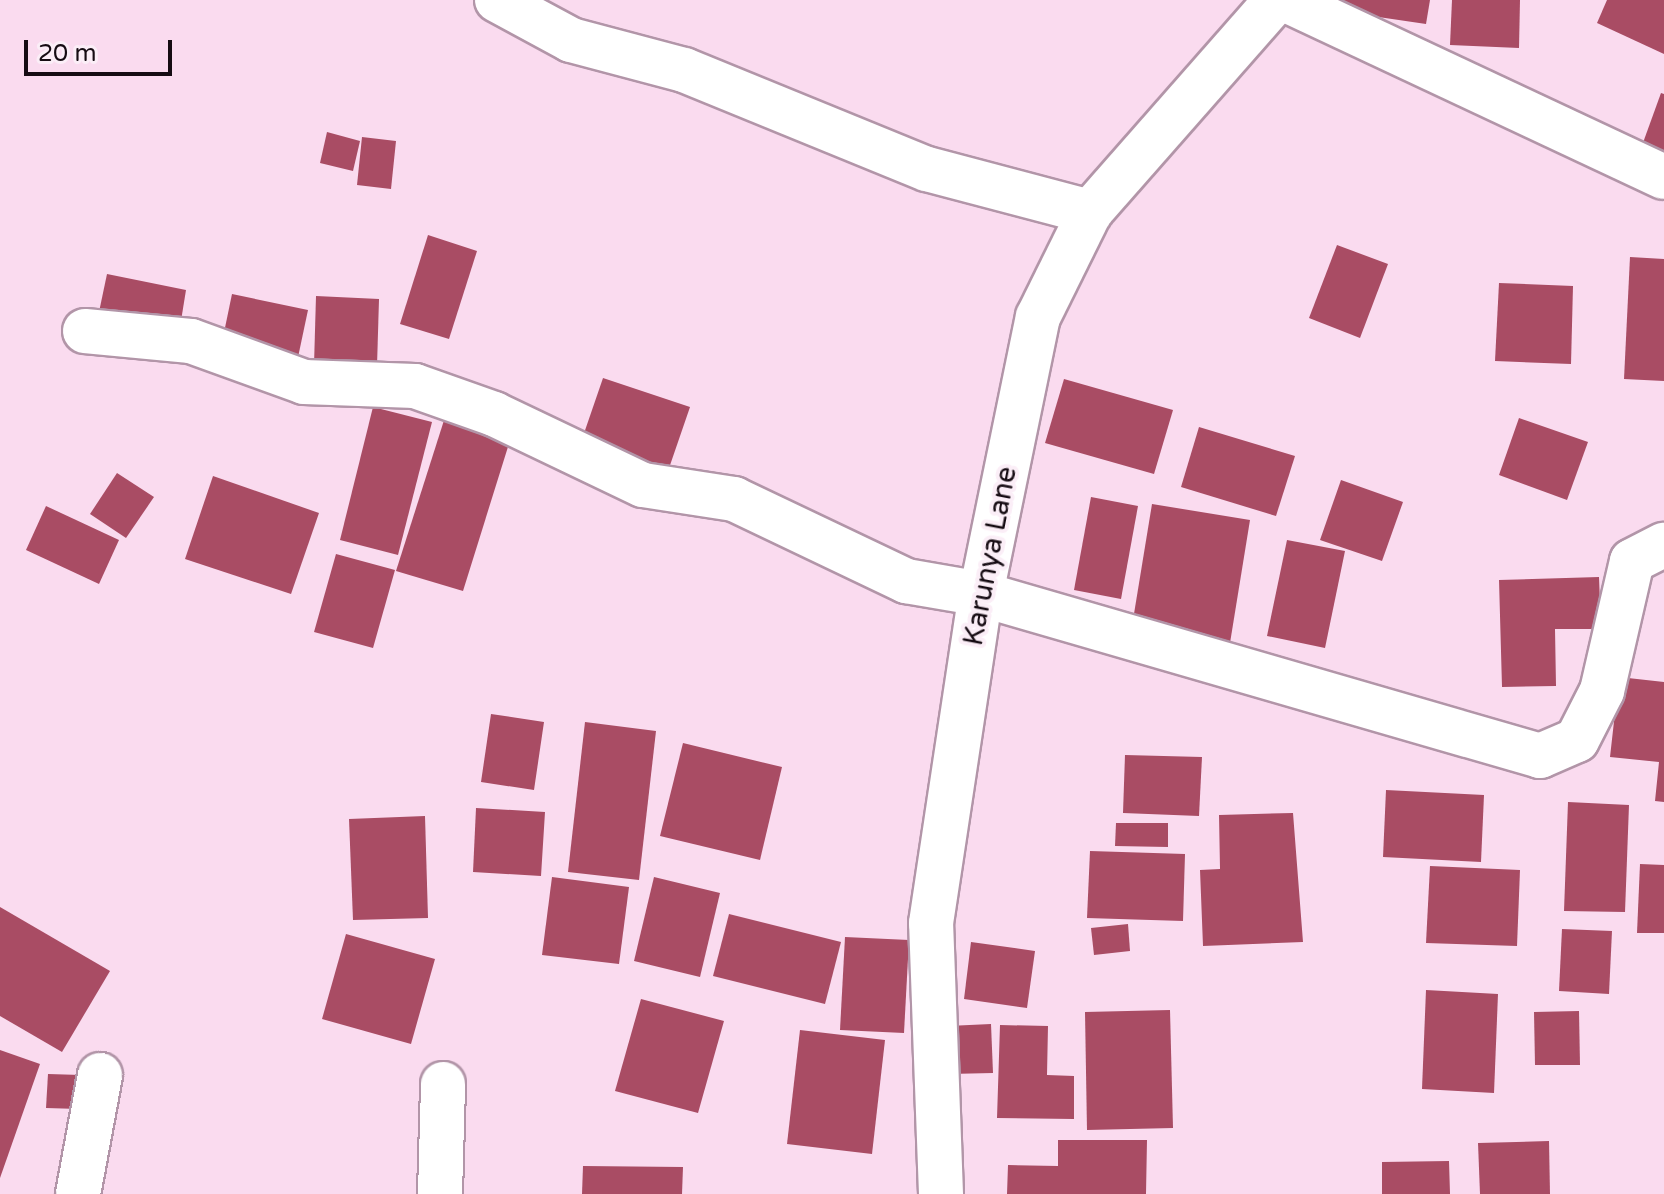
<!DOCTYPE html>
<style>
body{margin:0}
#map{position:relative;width:1664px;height:1194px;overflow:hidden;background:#fadbef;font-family:"Varela Round",sans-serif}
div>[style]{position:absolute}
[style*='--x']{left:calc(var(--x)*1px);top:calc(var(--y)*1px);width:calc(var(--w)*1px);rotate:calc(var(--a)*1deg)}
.building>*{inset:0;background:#a94c64}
.roads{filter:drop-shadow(2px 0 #b295a8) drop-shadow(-2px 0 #b295a8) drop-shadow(0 2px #b295a8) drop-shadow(0 -2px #b295a8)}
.street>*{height:44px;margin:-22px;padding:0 22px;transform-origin:22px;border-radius:22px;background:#fff}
span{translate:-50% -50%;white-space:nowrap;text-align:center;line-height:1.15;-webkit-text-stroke:8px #fbeef7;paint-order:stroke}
.street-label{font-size:28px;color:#160c13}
.scale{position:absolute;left:24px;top:40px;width:148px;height:36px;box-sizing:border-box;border:4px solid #160c13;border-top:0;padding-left:10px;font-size:24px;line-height:28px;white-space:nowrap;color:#160c13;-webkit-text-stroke:6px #fbeef7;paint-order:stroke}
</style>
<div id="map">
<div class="building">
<i style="clip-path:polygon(1326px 0,1430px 0,1426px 24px,1324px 9px)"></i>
<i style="clip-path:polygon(1452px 0,1520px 0,1519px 48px,1450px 45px)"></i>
<i style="clip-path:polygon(1607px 0,1664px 0,1664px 54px,1597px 23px)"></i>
<i style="clip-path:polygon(1661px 93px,1664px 94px,1664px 160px,1640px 151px)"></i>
<i style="clip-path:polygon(327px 132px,360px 141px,353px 171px,320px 163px)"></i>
<i style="clip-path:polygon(362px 137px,396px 141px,391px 189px,357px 185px)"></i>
<i style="clip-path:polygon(428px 235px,477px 251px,449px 339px,400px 324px)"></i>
<i style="clip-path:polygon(1337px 245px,1388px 264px,1360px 338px,1309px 318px)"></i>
<i style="clip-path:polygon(1630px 257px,1664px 259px,1664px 381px,1624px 379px)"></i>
<i style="clip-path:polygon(107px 274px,186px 290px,180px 327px,99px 312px)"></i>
<i style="clip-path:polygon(1499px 283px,1573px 286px,1571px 364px,1495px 361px)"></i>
<i style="clip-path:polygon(232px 294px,308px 310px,297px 362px,221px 347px)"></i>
<i style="clip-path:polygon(316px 296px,379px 299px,377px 366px,314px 365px)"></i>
<i style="clip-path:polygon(603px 378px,690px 407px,668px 471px,581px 442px)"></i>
<i style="clip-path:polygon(1064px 379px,1173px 410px,1154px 474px,1045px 443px)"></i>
<i style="clip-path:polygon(373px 407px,432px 422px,398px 555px,340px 540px)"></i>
<i style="clip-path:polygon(446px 414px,512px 434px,463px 591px,396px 571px)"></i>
<i style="clip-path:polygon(1519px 418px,1588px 442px,1567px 500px,1499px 475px)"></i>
<i style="clip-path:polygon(1199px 427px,1295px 456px,1276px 516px,1181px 487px)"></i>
<i style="clip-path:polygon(117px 473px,154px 497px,126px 538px,90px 514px)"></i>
<i style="clip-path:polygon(213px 476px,319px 513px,291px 594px,185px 559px)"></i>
<i style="clip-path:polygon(1341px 480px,1403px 502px,1382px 561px,1320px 540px)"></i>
<i style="clip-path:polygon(1091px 497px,1138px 506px,1121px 599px,1074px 590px)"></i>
<i style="clip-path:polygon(1152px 504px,1250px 520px,1230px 643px,1132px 626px)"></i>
<i style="clip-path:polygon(46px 506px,119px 540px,99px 584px,26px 550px)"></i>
<i style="clip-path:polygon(1287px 540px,1345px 551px,1325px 648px,1267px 636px)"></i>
<i style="clip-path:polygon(336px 554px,395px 570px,373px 648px,314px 632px)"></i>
<i style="clip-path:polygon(1599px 577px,1601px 629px,1555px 629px,1556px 686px,1502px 687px,1499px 580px)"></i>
<i style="clip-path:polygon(1619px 677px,1664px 682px,1664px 802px,1655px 801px,1659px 762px,1610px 757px)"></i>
<i style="clip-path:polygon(491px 714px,544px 722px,534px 790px,481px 782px)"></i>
<i style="clip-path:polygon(585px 722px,656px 731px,639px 880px,568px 872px)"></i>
<i style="clip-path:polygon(683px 743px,782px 767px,760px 860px,660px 836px)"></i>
<i style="clip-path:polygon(1125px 755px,1202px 757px,1199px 816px,1123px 813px)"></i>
<i style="clip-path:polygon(1386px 790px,1484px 795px,1481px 862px,1383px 857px)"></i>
<i style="clip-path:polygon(1568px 802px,1629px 805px,1625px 912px,1564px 911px)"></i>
<i style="clip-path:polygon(476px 808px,545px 812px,541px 876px,473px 872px)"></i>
<i style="clip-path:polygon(1293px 813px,1303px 942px,1203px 946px,1200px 870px,1220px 869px,1219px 815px)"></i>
<i style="clip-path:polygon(425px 816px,428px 918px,353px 920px,349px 819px)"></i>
<i style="clip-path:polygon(1116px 823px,1168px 823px,1168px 847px,1115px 846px)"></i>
<i style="clip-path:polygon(1090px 851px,1185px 854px,1183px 921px,1087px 918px)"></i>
<i style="clip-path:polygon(1640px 864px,1664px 865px,1664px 933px,1637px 933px)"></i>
<i style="clip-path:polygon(1430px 866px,1520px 870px,1517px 946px,1426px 943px)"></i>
<i style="clip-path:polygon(552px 877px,629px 887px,619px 964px,542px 955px)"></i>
<i style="clip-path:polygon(654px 877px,720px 893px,700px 977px,634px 961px)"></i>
<i style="clip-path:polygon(0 907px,110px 971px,62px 1052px,0 1016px)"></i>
<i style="clip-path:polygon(729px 914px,841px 942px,825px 1004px,713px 976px)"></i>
<i style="clip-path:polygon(1128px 924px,1130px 951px,1094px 955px,1091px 928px)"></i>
<i style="clip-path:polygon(1562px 929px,1612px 931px,1609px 994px,1559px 991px)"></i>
<i style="clip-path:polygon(346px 934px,435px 959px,411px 1044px,322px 1019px)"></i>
<i style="clip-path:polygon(845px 937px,909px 940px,904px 1033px,840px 1030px)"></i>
<i style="clip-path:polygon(971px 942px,1035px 951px,1027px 1008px,964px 999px)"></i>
<i style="clip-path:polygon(1426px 990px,1498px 994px,1494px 1093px,1422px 1089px)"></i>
<i style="clip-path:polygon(641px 999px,724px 1021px,698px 1113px,615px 1091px)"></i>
<i style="clip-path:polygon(1170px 1010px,1173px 1128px,1087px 1130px,1085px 1012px)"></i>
<i style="clip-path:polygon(1579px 1011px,1580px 1065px,1535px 1065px,1534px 1012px)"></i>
<i style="clip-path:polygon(991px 1024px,993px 1073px,949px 1074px,948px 1026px)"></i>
<i style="clip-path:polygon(1000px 1025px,1048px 1026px,1047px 1075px,1074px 1076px,1074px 1119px,997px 1118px)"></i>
<i style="clip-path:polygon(800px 1030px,885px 1040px,872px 1154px,787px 1144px)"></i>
<i style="clip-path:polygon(0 1050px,40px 1064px,0 1178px)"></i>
<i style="clip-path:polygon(48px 1074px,81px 1075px,79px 1109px,46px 1108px)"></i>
<i style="clip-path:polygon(1058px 1140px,1147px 1140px,1146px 1194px,1007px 1194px,1008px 1165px,1058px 1166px)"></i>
<i style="clip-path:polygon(1549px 1141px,1550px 1194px,1480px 1194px,1478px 1143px)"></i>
<i style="clip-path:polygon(1449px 1161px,1450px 1194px,1382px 1194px,1382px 1162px)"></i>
<i style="clip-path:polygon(583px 1166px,683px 1167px,682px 1194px,582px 1194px)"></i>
</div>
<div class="roads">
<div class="street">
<i style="--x:497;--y:0;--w:84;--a:28.4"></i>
<i style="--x:571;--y:40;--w:117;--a:14.9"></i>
<i style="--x:684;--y:70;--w:262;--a:22.2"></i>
<i style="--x:927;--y:169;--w:169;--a:14.8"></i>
<i style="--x:1286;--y:0;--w:417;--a:25.1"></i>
<i style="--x:85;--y:331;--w:106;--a:5.4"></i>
<i style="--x:191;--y:341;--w:120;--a:19.9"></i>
<i style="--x:304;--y:382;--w:111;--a:2.1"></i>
<i style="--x:415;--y:386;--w:84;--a:19.5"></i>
<i style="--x:494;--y:414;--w:165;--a:25.5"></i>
<i style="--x:643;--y:485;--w:92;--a:8.7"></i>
<i style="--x:734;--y:499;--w:191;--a:25.5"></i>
<i style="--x:906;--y:581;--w:76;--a:9.8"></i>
<i style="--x:981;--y:594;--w:582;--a:16.16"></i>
<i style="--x:1540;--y:756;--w:40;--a:-23.4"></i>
<i style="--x:1577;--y:740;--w:55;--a:-63"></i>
<i style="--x:1602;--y:691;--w:133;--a:-77"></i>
<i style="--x:1632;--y:561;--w:36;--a:-27"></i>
<i style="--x:78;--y:1194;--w:121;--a:-79.5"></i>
<i style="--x:440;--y:1194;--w:110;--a:-88.4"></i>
<i style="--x:941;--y:1194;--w:271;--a:-92.1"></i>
<i style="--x:931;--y:923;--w:333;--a:-81.4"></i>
<i style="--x:981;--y:594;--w:283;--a:-78.4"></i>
<i style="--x:1038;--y:317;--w:117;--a:-63.7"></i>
<i style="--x:1090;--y:212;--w:282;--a:-48.7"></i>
</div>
</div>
<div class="street-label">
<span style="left:990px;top:556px;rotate:-79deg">Karunya Lane</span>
</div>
<div class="scale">20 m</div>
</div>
